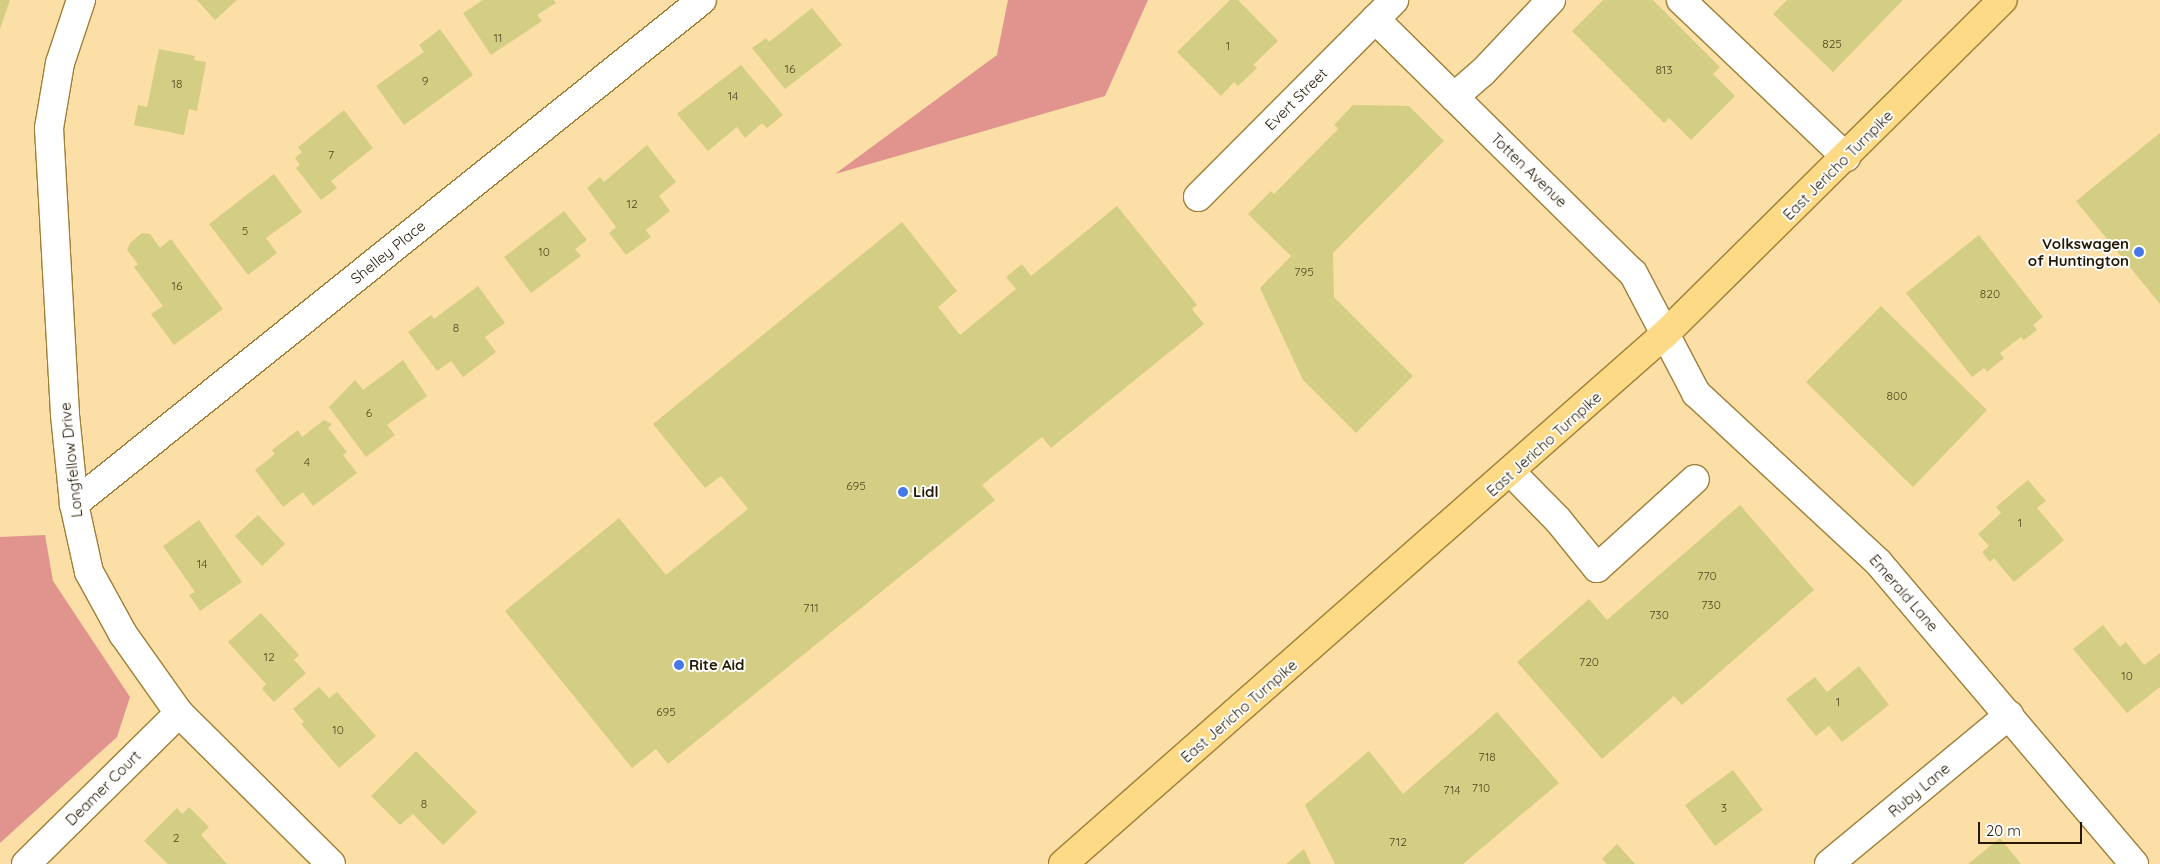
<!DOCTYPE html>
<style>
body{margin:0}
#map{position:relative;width:2160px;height:864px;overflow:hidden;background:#fbdfa7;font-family:Quicksand,sans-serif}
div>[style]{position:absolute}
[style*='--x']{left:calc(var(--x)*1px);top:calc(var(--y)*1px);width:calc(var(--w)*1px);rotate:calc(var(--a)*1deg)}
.forest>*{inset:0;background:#e1938d}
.building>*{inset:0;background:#d4ce84}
.roads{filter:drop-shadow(1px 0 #9f7f37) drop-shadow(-1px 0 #9f7f37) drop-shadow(0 1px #9f7f37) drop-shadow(0 -1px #9f7f37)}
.minor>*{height:28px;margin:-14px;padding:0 14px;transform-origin:14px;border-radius:14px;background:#fff}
.major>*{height:28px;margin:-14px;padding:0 14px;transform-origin:14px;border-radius:14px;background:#fcda86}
.dots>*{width:14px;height:14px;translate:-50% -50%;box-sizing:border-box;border:2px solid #fff;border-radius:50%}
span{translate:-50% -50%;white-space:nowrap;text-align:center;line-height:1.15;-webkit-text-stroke:4px #fff;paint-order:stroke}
.number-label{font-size:12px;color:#514621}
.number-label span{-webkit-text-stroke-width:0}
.street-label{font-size:15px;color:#251800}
.poi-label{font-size:15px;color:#251800;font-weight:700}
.right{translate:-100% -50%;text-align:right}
.left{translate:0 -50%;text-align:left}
.scale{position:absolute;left:1978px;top:822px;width:104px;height:22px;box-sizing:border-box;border:2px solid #251800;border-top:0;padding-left:6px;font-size:15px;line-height:18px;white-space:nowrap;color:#251800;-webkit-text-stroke:4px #fff;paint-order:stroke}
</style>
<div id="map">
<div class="forest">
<i style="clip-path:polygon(1008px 0,1148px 0,1105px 96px,835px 174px,997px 55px)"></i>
<i style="clip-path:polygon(45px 535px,53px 581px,130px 697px,117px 737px,0 843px,0 537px)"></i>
</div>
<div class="building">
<i style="clip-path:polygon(0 0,10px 0,0 29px)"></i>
<i style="clip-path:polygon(197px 0,237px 0,215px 20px)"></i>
<i style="clip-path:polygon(483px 0,554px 0,556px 3px,537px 15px,542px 21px,491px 55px,463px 13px)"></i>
<i style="clip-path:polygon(1230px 0,1238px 0,1278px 41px,1253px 65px,1257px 68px,1238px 86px,1234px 82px,1221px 96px,1177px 52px)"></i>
<i style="clip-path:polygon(1603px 0,1653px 0,1720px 67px,1713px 74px,1735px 96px,1691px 140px,1669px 118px,1664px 123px,1572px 31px)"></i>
<i style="clip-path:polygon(1787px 0,1903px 0,1833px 72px,1773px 14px)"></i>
<i style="clip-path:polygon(812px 8px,842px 45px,785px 89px,752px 48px,766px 38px,769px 42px)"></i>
<i style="clip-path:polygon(440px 29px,473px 75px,404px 125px,376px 86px,424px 52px,419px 45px)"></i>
<i style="clip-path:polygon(159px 49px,195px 56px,194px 60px,206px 62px,197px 111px,189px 109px,184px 135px,134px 125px,138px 105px,147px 107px)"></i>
<i style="clip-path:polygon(741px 65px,783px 115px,767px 128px,762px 123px,745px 138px,737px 127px,708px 151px,677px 114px)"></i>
<i style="clip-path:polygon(1353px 105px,1409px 106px,1444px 141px,1333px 253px,1334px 297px,1413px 376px,1356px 433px,1303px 380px,1260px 288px,1291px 256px,1248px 214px,1271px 191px,1274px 194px,1338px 129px,1334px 125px)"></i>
<i style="clip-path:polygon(344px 110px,373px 148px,331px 181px,337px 188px,321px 200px,296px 168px,300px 165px,295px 158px,302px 152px,298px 147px)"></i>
<i style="clip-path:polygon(2160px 133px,2160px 304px,2076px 201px)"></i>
<i style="clip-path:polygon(647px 145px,676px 182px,659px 196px,670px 211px,646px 230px,651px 237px,626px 255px,609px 233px,616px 227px,587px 188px,600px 177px,604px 182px)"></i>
<i style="clip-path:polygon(274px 174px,302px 212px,266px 238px,277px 253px,248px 275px,209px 224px)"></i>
<i style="clip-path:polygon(1117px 206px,1197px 305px,1192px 309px,1204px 324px,1051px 448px,1042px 437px,982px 485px,995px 500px,668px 764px,656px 749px,632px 768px,505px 611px,619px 518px,666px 575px,748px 509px,721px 476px,705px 488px,653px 424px,902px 222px,957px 291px,938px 307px,960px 335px,1016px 289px,1006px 277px,1022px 264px,1031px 276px)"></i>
<i style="clip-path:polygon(564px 211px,587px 240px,575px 249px,581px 256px,531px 293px,504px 257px)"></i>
<i style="clip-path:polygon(142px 233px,150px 234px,160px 248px,171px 239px,223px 309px,174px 345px,151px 314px,163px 306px,134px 267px,138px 264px,127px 250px,130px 243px)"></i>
<i style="clip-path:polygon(1979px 235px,2043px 317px,2033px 325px,2037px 330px,2024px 340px,2021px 337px,2000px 353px,2004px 358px,1987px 372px,1984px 368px,1972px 377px,1906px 293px)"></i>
<i style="clip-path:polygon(478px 286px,505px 323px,485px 337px,496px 352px,463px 377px,451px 361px,437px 371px,408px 332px,431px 315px,434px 319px)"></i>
<i style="clip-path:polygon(1881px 306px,1987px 410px,1913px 487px,1806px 382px)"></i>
<i style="clip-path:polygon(403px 360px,427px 396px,387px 425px,395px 435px,366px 457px,329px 407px,355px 380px,363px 390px)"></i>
<i style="clip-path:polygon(324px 420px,332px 424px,328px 428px,347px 452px,343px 455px,357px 473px,313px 506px,303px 492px,283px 507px,255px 470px,275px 454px,272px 450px,298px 430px,302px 437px)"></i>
<i style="clip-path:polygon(2028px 480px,2046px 501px,2037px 508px,2064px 540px,2014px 582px,1994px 558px,1990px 562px,1982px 552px,1989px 546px,1978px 534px,2001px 513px,1996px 507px)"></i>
<i style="clip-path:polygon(1740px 505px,1814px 590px,1682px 705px,1674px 696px,1602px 759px,1517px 662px,1589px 599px,1607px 620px)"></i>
<i style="clip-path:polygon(258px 515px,285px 544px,262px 566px,235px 536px)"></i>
<i style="clip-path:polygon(199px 520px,242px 582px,200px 611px,189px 595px,195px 592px,163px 546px)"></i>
<i style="clip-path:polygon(261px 613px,299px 655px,294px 660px,306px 673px,274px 702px,262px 689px,266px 684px,228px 642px)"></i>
<i style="clip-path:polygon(2103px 625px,2120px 647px,2126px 642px,2144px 665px,2160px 653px,2160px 687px,2127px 713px,2073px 649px)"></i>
<i style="clip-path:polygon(1859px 666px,1889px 705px,1842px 742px,1829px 726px,1816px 736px,1786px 699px,1815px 677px,1827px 692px)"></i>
<i style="clip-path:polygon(319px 687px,329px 698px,337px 692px,376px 736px,339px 768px,301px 724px,304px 722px,293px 709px)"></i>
<i style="clip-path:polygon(1497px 712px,1559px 783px,1463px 864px,1335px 864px,1305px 805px,1369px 751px,1403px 794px)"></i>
<i style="clip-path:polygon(416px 751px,477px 812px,443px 845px,413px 814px,400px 825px,371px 796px)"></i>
<i style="clip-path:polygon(1733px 770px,1763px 810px,1715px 846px,1685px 805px)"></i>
<i style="clip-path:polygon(189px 807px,209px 827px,201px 835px,227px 864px,168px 864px,144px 841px,177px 808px,182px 814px)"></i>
<i style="clip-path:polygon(2000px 838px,2021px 864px,1968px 864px)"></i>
<i style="clip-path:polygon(1617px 844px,1635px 864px,1607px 864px,1602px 859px)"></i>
<i style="clip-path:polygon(1304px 849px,1311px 864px,1286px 864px)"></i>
</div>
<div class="roads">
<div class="minor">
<i style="--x:81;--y:0;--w:66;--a:108.4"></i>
<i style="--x:60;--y:63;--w:66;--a:99.6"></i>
<i style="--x:49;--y:128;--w:287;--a:86.8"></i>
<i style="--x:65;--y:415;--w:89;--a:84.2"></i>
<i style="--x:74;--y:504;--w:70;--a:77.6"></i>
<i style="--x:89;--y:572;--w:71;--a:61.3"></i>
<i style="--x:123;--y:634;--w:97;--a:54.7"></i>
<i style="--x:179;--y:713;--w:214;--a:44.8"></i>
<i style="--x:1681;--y:0;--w:228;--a:43.6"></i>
<i style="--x:1375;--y:19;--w:362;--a:44.6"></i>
<i style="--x:1633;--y:273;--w:136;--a:62.3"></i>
<i style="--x:1696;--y:393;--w:248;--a:42.9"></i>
<i style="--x:1878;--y:562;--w:396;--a:49.7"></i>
<i style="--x:1454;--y:97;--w:38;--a:-41"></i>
<i style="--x:1483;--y:72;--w:99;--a:-46.6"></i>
<i style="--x:1198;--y:197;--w:278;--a:-45.1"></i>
<i style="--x:1511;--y:472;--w:67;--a:45.6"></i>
<i style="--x:1558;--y:520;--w:62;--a:50.9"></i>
<i style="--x:1597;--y:568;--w:132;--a:-42.2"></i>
<i style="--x:74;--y:504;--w:805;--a:-38.75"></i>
<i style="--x:26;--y:864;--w:215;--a:-44.6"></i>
<i style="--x:1829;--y:864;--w:234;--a:-39.6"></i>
</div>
<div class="major">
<i style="--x:1063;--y:864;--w:802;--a:-41.36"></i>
<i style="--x:1665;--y:334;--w:475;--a:-44.7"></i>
</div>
</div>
<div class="dots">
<i style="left:2139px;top:252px;background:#4778e9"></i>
<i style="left:903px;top:492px;background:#4778e9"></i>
<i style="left:679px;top:665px;background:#4778e9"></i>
</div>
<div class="number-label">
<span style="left:498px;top:38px">11</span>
<span style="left:1832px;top:44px">825</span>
<span style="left:1228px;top:46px">1</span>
<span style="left:790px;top:69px">16</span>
<span style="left:1664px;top:70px">813</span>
<span style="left:425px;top:81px">9</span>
<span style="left:177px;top:84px">18</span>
<span style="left:733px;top:96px">14</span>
<span style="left:331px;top:155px">7</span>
<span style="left:632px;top:204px">12</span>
<span style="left:245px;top:231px">5</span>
<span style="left:544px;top:252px">10</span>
<span style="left:1304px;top:272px">795</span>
<span style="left:177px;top:286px">16</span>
<span style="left:1990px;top:294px">820</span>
<span style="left:456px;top:328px">8</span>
<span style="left:1897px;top:396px">800</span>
<span style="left:369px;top:413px">6</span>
<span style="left:307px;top:462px">4</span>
<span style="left:856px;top:486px">695</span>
<span style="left:2020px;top:523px">1</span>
<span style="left:202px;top:564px">14</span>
<span style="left:1707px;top:576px">770</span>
<span style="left:1711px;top:605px">730</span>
<span style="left:811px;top:608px">711</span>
<span style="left:1659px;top:615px">730</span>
<span style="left:269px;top:657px">12</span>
<span style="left:1589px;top:662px">720</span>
<span style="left:2127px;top:676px">10</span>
<span style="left:1838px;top:702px">1</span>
<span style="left:666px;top:712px">695</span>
<span style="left:338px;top:730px">10</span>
<span style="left:1487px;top:757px">718</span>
<span style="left:1481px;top:788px">710</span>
<span style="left:1452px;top:790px">714</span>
<span style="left:424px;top:804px">8</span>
<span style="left:1724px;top:808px">3</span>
<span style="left:176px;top:838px">2</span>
<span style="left:1398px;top:842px">712</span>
</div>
<div class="street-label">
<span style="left:1296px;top:99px;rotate:-45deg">Evert Street</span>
<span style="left:1838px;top:165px;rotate:-45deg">East Jericho Turnpike</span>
<span style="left:1529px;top:170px;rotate:44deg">Totten Avenue</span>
<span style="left:388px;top:252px;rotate:-39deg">Shelley Place</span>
<span style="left:1544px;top:444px;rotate:-42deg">East Jericho Turnpike</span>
<span style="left:71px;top:460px;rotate:-96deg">Longfellow Drive</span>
<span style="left:1904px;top:593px;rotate:49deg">Emerald Lane</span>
<span style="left:1239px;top:711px;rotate:-41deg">East Jericho Turnpike</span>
<span style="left:103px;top:788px;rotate:-45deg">Deamer Court</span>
<span style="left:1919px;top:790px;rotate:-40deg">Ruby Lane</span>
</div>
<div class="poi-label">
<span class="right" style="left:2129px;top:252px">Volkswagen<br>of Huntington</span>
<span class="left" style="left:913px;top:492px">Lidl</span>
<span class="left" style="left:689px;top:665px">Rite Aid</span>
</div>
<div class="scale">20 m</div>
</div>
